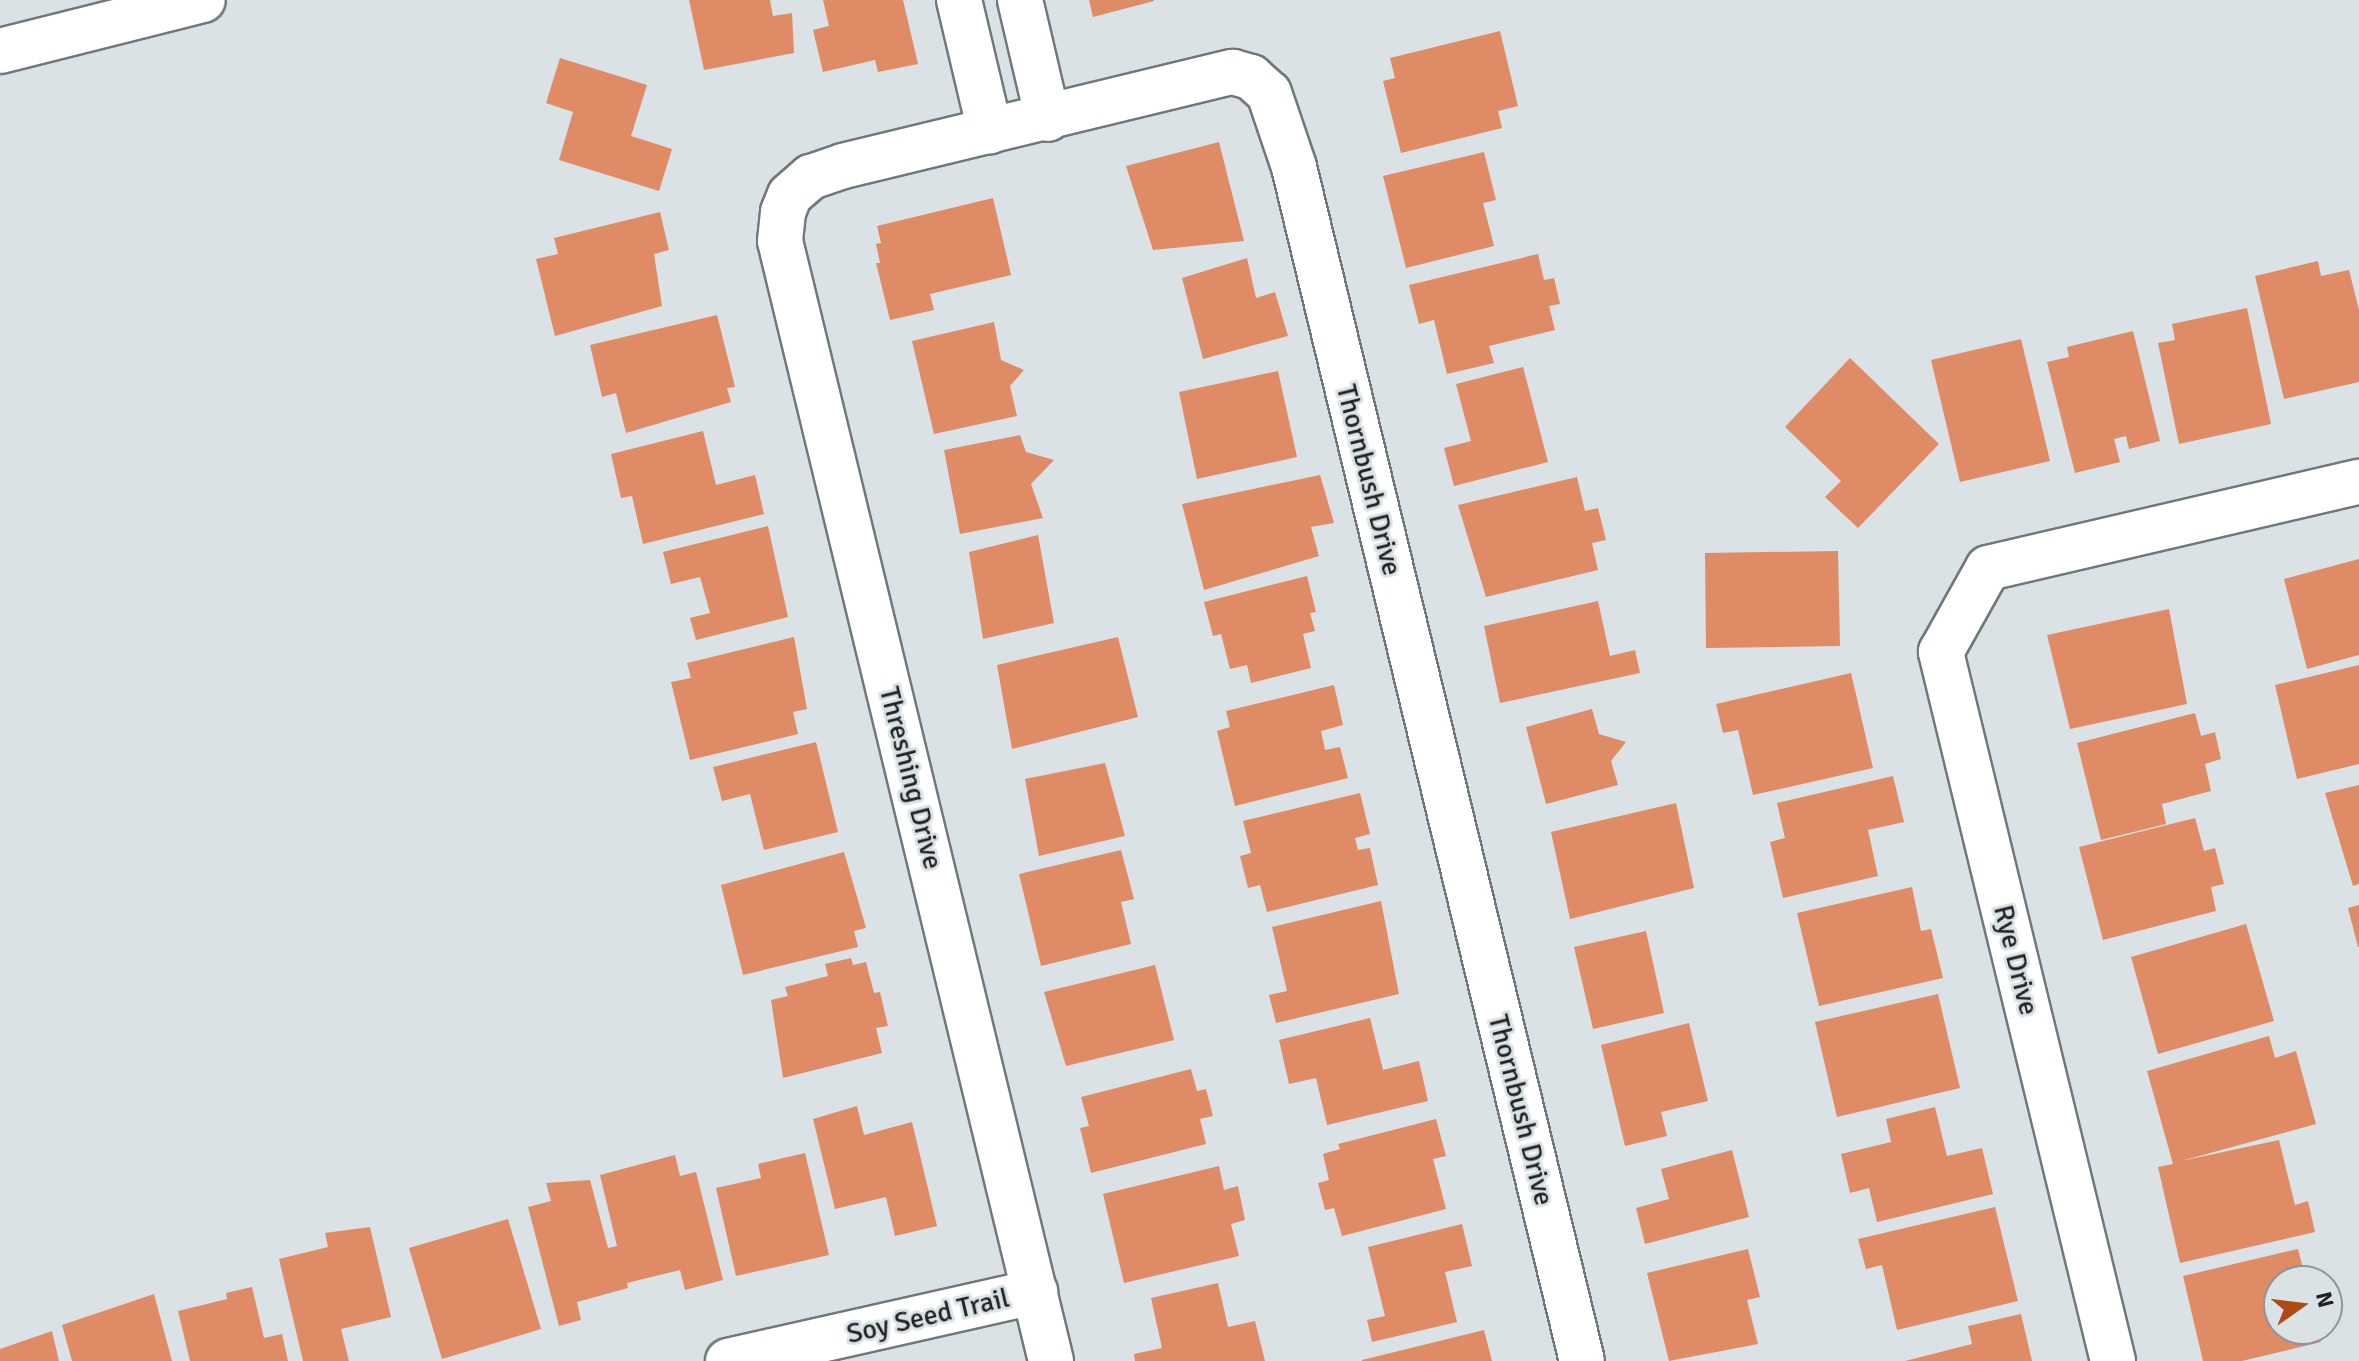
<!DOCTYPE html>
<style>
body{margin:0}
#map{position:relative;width:2359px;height:1361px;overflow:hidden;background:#dbe2e6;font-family:Signika,sans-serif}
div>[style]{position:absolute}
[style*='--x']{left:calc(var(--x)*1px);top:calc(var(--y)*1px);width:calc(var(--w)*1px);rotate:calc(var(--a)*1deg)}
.building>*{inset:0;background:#de8b66}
.roads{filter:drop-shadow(2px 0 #71777a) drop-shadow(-2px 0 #71777a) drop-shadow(0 2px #71777a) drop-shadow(0 -2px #71777a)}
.minor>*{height:44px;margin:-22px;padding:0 22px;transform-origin:22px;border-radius:22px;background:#fff}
.tertiary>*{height:44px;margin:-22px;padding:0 22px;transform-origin:22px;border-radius:22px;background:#fff}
span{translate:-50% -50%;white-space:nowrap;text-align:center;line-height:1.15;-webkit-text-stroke:6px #dbe2e6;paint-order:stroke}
.street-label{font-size:28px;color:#1f2123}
.north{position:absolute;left:2263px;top:1265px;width:80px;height:80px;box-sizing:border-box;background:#dbe2e6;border:2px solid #909598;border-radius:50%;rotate:76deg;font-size:22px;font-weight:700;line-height:32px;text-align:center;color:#1f2123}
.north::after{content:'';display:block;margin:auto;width:28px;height:36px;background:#ae4b15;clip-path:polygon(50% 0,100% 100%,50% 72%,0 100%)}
</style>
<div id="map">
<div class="building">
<i style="clip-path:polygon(689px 0,770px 0,773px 16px,792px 13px,794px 53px,704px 70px)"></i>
<i style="clip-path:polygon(823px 0,903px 0,918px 64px,878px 72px,875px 60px,823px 72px,813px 30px,829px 26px)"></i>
<i style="clip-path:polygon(1089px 0,1154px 0,1154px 1px,1093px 17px)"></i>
<i style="clip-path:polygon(1500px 31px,1518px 106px,1498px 111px,1502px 128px,1401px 153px,1383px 81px,1395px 78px,1390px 58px)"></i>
<i style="clip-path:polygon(560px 58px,647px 85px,631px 136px,672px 149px,659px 191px,559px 160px,573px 112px,546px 103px)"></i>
<i style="clip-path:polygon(1219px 142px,1244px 241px,1153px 250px,1126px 166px)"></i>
<i style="clip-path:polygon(1484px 152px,1496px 200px,1483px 203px,1494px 246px,1406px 268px,1383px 176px)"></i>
<i style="clip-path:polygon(993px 198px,1011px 275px,930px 294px,934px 310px,890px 320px,876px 263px,880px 263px,876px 244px,881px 243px,877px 226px)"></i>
<i style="clip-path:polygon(660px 212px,669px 250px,654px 254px,662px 306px,555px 336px,536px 259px,558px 254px,554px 238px)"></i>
<i style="clip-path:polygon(1538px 254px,1544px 280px,1554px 278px,1560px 304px,1549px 306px,1555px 330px,1489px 346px,1494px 363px,1447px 374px,1434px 320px,1419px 324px,1409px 285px)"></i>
<i style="clip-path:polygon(1247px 258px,1256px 298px,1275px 292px,1288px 336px,1203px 359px,1182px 278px)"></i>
<i style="clip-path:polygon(2318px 261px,2321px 276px,2349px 270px,2359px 310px,2359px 382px,2284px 399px,2255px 276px)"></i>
<i style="clip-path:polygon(2247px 308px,2271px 424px,2179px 444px,2158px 343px,2175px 340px,2172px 324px)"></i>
<i style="clip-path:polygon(717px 315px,735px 387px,727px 388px,731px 402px,626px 433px,616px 393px,602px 397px,590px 345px)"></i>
<i style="clip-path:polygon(994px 322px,1001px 360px,1024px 370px,1010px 386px,1017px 416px,934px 434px,912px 341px)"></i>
<i style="clip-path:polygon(2133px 331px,2160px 441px,2129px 449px,2126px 436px,2114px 439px,2120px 462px,2075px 473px,2047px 362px,2069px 357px,2067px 347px)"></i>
<i style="clip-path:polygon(2021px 339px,2050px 461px,1960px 482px,1931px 360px)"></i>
<i style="clip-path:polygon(1850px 358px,1939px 444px,1858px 528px,1825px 497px,1841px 481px,1785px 427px)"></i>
<i style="clip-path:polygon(1523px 367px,1548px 462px,1454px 486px,1444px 448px,1471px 441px,1456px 384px)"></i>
<i style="clip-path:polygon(1278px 371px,1297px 457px,1197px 479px,1179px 392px)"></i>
<i style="clip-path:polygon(703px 431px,716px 485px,755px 475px,764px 514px,643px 544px,632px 496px,621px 498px,611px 454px)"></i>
<i style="clip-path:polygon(1020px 435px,1026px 452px,1054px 460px,1031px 484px,1043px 518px,960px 534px,944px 450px)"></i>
<i style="clip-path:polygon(1320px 475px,1334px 523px,1311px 527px,1319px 556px,1204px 590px,1182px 504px)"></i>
<i style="clip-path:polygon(1577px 477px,1585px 511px,1598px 508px,1606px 540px,1592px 543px,1598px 570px,1486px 597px,1458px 505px)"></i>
<i style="clip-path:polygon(768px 526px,788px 617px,696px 640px,690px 618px,710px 613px,700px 577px,671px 584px,663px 552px)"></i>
<i style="clip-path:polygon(1038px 535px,1054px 623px,983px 639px,969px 552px)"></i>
<i style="clip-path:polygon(1838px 551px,1840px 646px,1706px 648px,1705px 553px)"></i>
<i style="clip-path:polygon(2359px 559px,2359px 655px,2307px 669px,2284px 579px)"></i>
<i style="clip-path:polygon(1307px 576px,1316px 612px,1310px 613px,1315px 631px,1303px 634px,1311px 668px,1251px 683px,1247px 665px,1230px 669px,1221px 634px,1213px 636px,1204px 602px)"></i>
<i style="clip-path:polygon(1598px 601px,1610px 656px,1635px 650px,1640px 673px,1500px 703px,1484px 626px)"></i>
<i style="clip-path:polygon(2169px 609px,2187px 704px,2070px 729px,2047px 635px)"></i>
<i style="clip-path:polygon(794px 637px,807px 709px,793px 712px,798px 734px,690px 760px,671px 682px,691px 678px,687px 663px)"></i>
<i style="clip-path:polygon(1118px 637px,1138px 717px,1012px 749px,997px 665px)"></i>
<i style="clip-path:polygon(2359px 665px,2359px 764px,2297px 779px,2275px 685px)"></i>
<i style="clip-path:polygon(1851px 673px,1873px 768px,1753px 795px,1738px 730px,1723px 733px,1716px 704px)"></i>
<i style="clip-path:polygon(1334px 685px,1343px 725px,1321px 731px,1325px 750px,1340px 747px,1348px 778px,1235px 806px,1217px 731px,1230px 727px,1226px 711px)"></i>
<i style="clip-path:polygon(1592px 709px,1599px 734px,1626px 742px,1611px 761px,1618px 785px,1546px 804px,1526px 727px)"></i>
<i style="clip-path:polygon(2195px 713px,2201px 736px,2215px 732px,2221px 759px,2205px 764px,2211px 791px,2162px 804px,2166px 824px,2101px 840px,2077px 743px)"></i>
<i style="clip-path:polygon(816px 742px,838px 832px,764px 850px,750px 794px,722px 801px,713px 767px)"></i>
<i style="clip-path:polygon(1105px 763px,1125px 836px,1039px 856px,1025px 779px)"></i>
<i style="clip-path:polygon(1893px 776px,1904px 822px,1868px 830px,1878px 876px,1783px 898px,1770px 842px,1785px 838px,1777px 803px)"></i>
<i style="clip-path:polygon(2359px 785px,2359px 884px,2353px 886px,2325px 793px)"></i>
<i style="clip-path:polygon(1360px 793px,1370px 834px,1355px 838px,1358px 850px,1370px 848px,1378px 885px,1267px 912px,1260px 885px,1248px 888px,1240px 856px,1251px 853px,1243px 821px)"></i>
<i style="clip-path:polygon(1676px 803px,1694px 888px,1570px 919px,1551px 832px)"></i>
<i style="clip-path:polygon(2195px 818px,2204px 851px,2215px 848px,2224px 884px,2211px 887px,2216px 911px,2103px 940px,2079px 847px)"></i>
<i style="clip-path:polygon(1121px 850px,1134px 899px,1121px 902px,1131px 944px,1041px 966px,1019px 874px)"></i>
<i style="clip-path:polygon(844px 852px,866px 928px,854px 931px,858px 947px,743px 975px,721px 885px)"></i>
<i style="clip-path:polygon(1912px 887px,1921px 931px,1931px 929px,1943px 978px,1819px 1006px,1797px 913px)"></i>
<i style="clip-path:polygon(1381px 901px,1399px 994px,1276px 1023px,1269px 995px,1287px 991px,1272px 927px)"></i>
<i style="clip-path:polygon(2359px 905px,2359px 947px,2358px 947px,2348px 908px)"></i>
<i style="clip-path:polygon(2246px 924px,2274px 1021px,2158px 1054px,2131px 957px)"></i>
<i style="clip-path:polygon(1646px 931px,1664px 1013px,1593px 1029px,1574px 947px)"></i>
<i style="clip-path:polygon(851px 958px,853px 965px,866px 962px,874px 993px,880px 992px,888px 1026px,876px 1028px,882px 1053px,783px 1078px,771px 1000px,788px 996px,785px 987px,828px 976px,825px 964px)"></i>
<i style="clip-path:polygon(1155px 965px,1174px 1040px,1066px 1066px,1044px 992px)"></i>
<i style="clip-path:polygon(1938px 994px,1960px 1088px,1837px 1117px,1815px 1022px)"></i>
<i style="clip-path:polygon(1370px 1018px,1383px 1070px,1419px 1061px,1428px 1101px,1327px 1125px,1316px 1078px,1289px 1084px,1279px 1040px)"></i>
<i style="clip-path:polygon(1689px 1023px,1708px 1101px,1661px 1112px,1667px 1136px,1625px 1146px,1601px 1045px)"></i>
<i style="clip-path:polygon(2269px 1036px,2275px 1058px,2296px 1051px,2316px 1124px,2181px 1161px,2279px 1140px,2295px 1205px,2308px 1201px,2315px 1232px,2180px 1263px,2158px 1167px,2173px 1164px,2147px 1071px)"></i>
<i style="clip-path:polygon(1191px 1069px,1197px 1091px,1206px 1089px,1213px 1116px,1200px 1119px,1206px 1144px,1091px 1173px,1080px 1128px,1089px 1126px,1081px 1097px)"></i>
<i style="clip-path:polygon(857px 1106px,864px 1135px,912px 1122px,937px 1226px,895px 1236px,886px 1197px,835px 1209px,813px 1119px)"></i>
<i style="clip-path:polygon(1935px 1107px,1947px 1156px,1982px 1148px,1993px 1194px,1877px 1222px,1869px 1188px,1850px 1193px,1841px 1154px,1891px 1142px,1886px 1119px)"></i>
<i style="clip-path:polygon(1436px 1119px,1446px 1156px,1433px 1159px,1446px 1209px,1342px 1236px,1334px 1208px,1325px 1210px,1318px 1183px,1329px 1180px,1323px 1154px,1340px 1149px,1338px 1144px)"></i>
<i style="clip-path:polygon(1732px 1150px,1749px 1217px,1645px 1244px,1636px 1208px,1669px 1199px,1661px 1169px)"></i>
<i style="clip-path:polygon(805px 1153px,829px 1255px,736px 1276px,716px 1188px,761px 1178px,758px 1164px)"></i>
<i style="clip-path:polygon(675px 1155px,680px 1176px,696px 1172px,723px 1280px,685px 1290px,680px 1270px,627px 1283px,628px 1288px,577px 1302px,581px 1320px,559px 1326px,528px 1207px,551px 1201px,546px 1183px,590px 1180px,608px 1248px,617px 1246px,600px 1175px)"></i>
<i style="clip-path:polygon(1219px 1166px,1224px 1190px,1238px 1186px,1245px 1220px,1231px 1224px,1239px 1256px,1124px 1283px,1103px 1194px)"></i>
<i style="clip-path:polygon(1995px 1207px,2018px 1301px,1897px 1330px,1882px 1265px,1866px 1269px,1858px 1239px)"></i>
<i style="clip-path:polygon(508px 1219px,541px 1329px,442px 1359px,409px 1248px)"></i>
<i style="clip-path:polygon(1462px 1224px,1472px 1266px,1445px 1272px,1457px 1322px,1372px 1342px,1367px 1320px,1385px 1316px,1368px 1247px)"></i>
<i style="clip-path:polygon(370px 1227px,391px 1317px,341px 1329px,349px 1361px,303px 1361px,279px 1259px,328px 1247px,325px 1233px)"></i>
<i style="clip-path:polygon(1748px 1249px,1760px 1297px,1747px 1300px,1758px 1344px,1669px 1361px,1647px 1273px)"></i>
<i style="clip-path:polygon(2298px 1249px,2304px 1272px,2317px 1269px,2320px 1281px,2279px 1281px,2279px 1329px,2318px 1329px,2321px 1342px,2242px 1361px,2203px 1361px,2183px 1276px)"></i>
<i style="clip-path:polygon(1218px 1283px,1228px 1327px,1255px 1321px,1265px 1361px,1135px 1361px,1134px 1354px,1162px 1348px,1151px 1298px)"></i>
<i style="clip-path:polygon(252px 1287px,264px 1338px,282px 1334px,288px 1361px,190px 1361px,178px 1311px,227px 1299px,226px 1293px)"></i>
<i style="clip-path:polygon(154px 1294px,172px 1361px,72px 1361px,62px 1325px)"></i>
<i style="clip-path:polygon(2021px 1314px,2032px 1361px,1905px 1361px,1972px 1344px,1968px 1326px)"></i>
<i style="clip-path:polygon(1484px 1330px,1492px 1361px,1362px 1361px,1362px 1360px)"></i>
<i style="clip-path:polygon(52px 1331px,59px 1361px,0 1361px,0 1349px)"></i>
</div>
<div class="roads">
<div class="minor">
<i style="--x:959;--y:0;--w:135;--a:76.7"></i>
<i style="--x:1020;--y:0;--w:122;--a:76.8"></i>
<i style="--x:728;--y:1361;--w:315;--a:-12.7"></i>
<i style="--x:1051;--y:1361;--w:1152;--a:-103.6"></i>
<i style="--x:780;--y:241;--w:29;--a:-84"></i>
<i style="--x:783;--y:212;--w:18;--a:-68"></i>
<i style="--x:790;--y:195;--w:28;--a:-41"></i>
<i style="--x:811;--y:177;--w:34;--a:-19"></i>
<i style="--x:843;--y:166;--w:401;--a:-13.6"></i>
<i style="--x:1233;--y:72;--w:19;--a:16"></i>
<i style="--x:1251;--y:77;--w:24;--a:42"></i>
<i style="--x:1269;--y:93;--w:78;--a:71.3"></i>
<i style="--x:1294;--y:167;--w:1228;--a:76.44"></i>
<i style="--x:2113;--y:1361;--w:730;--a:-103.64"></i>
<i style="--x:1941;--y:652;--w:96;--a:-60.8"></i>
<i style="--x:1988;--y:568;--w:381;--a:-13.1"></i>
</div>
<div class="tertiary">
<i style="--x:0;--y:51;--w:209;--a:-14.1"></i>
</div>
</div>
<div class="street-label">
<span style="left:1369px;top:480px;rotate:76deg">Thornbush Drive</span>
<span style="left:911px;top:778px;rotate:76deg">Threshing Drive</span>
<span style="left:2016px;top:960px;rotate:76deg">Rye Drive</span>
<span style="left:1521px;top:1110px;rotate:76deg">Thornbush Drive</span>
<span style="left:928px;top:1316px;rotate:-13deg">Soy Seed Trail</span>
</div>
<div class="north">N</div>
</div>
